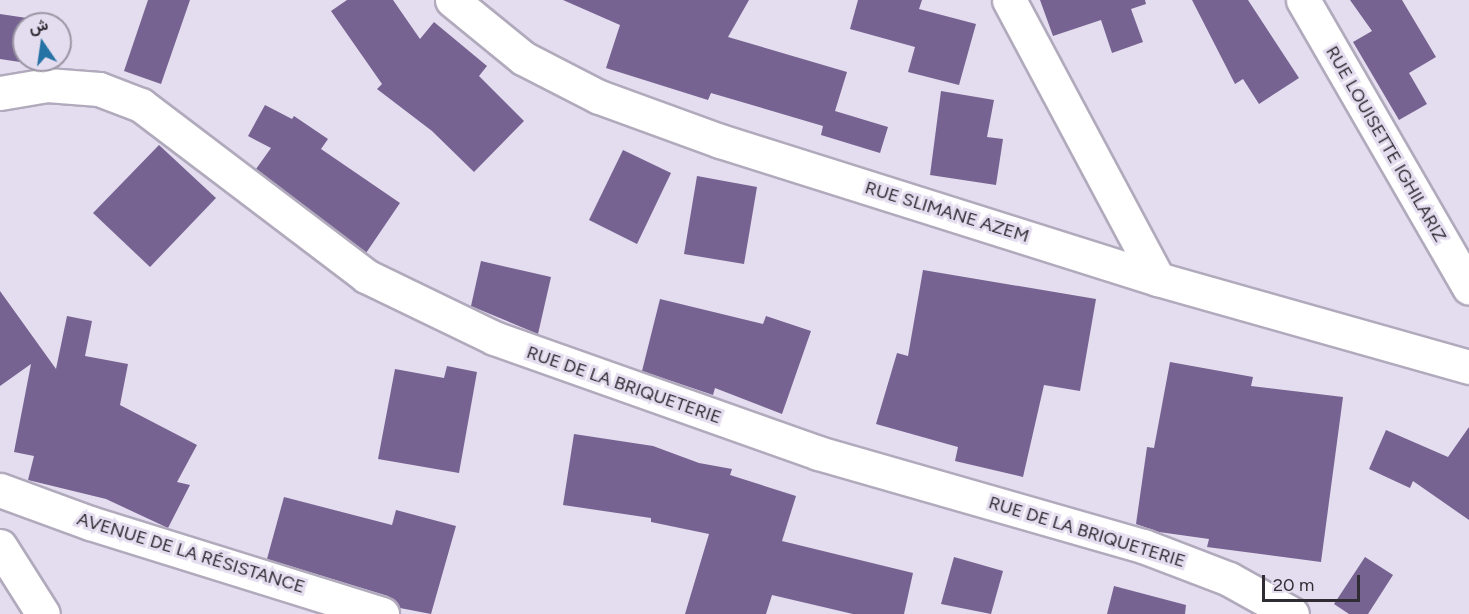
<!DOCTYPE html>
<meta charset="utf-8">
<style>
body{margin:0}
#map{position:relative;width:1469px;height:614px;overflow:hidden;background:#e4dcef;font-family:Figtree,Vazirmatn,sans-serif}
div>[style]{position:absolute}
[style*='--x']{left:calc(var(--x)*1px);top:calc(var(--y)*1px);width:calc(var(--w)*1px);rotate:calc(var(--a)*1deg)}
.building>*{inset:0;background:#766391}
.roads{filter:drop-shadow(2px 0 #b1aabc) drop-shadow(-2px 0 #b1aabc) drop-shadow(0 2px #b1aabc) drop-shadow(0 -2px #b1aabc)}
.minor>*{height:33px;margin:-16.5px;padding:0 16.5px;transform-origin:16.5px;border-radius:16.5px;background:#fff}
span{translate:-50% -50%;white-space:nowrap;text-align:center;line-height:1.15;-webkit-text-stroke:6px #e4dcef;paint-order:stroke}
.street-label{font-size:18px;color:#2f2c33}
.north{position:absolute;left:12px;top:12px;width:60px;height:60px;box-sizing:border-box;background:#e4dcef;border:2px solid #9c96a4;border-radius:50%;rotate:347deg;font-size:16px;font-weight:700;line-height:24px;text-align:center;color:#2f2c33}
.north::after{content:'';display:block;margin:auto;width:21px;height:27px;background:#2572a4;clip-path:polygon(50% 0,100% 100%,50% 72%,0 100%)}
.scale{position:absolute;left:1262px;top:575px;width:98px;height:27px;box-sizing:border-box;border:3px solid #2f2c33;border-top:0;padding-left:8px;font-size:18px;line-height:21px;white-space:nowrap;color:#2f2c33;-webkit-text-stroke:4px #e4dcef;paint-order:stroke}
</style>
<div id="map">
<div class="building">
<i style="clip-path:polygon(148px 0,190px 0,161px 84px,124px 71px)"></i>
<i style="clip-path:polygon(347px 0,393px 0,420px 39px,434px 22px,487px 66px,479px 76px,524px 121px,474px 172px,432px 131px,377px 89px,382px 84px,331px 11px)"></i>
<i style="clip-path:polygon(563px 0,749px 0,728px 37px,847px 72px,835px 111px,888px 127px,880px 153px,821px 135px,823px 126px,711px 93px,708px 100px,606px 68px,620px 25px)"></i>
<i style="clip-path:polygon(858px 0,922px 0,919px 9px,976px 24px,959px 85px,908px 72px,915px 47px,850px 29px)"></i>
<i style="clip-path:polygon(1040px 0,1145px 0,1146px 4px,1131px 9px,1143px 42px,1112px 53px,1101px 20px,1053px 36px)"></i>
<i style="clip-path:polygon(1192px 0,1248px 0,1299px 78px,1259px 104px,1243px 79px,1235px 84px)"></i>
<i style="clip-path:polygon(1350px 0,1402px 0,1436px 57px,1409px 73px,1427px 104px,1399px 120px,1353px 42px,1372px 31px)"></i>
<i style="clip-path:polygon(0 14px,47px 21px,46px 24px,24px 24px,24px 60px,41px 60px,40px 65px,0 59px)"></i>
<i style="clip-path:polygon(941px 91px,994px 100px,987px 137px,1003px 139px,996px 185px,930px 175px)"></i>
<i style="clip-path:polygon(265px 105px,292px 119px,294px 116px,328px 139px,321px 149px,400px 203px,366px 253px,256px 169px,271px 148px,248px 136px)"></i>
<i style="clip-path:polygon(159px 145px,216px 198px,150px 267px,93px 213px)"></i>
<i style="clip-path:polygon(623px 150px,671px 173px,637px 244px,589px 220px)"></i>
<i style="clip-path:polygon(697px 176px,757px 187px,744px 264px,684px 254px)"></i>
<i style="clip-path:polygon(481px 261px,551px 277px,538px 334px,471px 306px)"></i>
<i style="clip-path:polygon(923px 270px,1096px 299px,1080px 391px,1044px 385px,1023px 477px,955px 461px,958px 447px,876px 424px,897px 353px,908px 356px)"></i>
<i style="clip-path:polygon(0 291px,56px 369px,67px 316px,92px 321px,85px 356px,128px 364px,120px 405px,197px 445px,177px 482px,190px 485px,168px 528px,106px 499px,28px 480px,34px 456px,14px 452px,31px 364px,0 386px)"></i>
<i style="clip-path:polygon(660px 299px,763px 324px,766px 316px,811px 331px,782px 414px,715px 388px,713px 395px,642px 371px)"></i>
<i style="clip-path:polygon(1170px 362px,1253px 377px,1251px 386px,1343px 397px,1321px 562px,1207px 547px,1209px 539px,1159px 532px,1136px 524px,1147px 447px,1154px 448px)"></i>
<i style="clip-path:polygon(447px 366px,477px 372px,459px 473px,378px 459px,395px 369px,444px 378px)"></i>
<i style="clip-path:polygon(1469px 427px,1469px 520px,1413px 481px,1410px 488px,1369px 469px,1386px 430px,1448px 457px)"></i>
<i style="clip-path:polygon(574px 434px,653px 446px,699px 463px,732px 469px,730px 475px,796px 496px,782px 541px,913px 573px,904px 614px,853px 614px,772px 595px,766px 614px,685px 614px,709px 534px,651px 522px,651px 518px,563px 505px)"></i>
<i style="clip-path:polygon(284px 497px,392px 525px,396px 510px,456px 526px,431px 614px,400px 608px,388px 596px,267px 559px)"></i>
<i style="clip-path:polygon(954px 557px,1003px 571px,991px 614px,941px 604px)"></i>
<i style="clip-path:polygon(1365px 557px,1393px 575px,1368px 614px,1349px 614px,1334px 604px)"></i>
<i style="clip-path:polygon(1114px 586px,1186px 605px,1185px 614px,1107px 614px)"></i>
</div>
<div class="roads">
<div class="minor">
<i style="--x:452;--y:0;--w:92;--a:39.2"></i>
<i style="--x:523;--y:58;--w:85;--a:27.2"></i>
<i style="--x:599;--y:97;--w:129;--a:20"></i>
<i style="--x:720;--y:141;--w:459;--a:17.5"></i>
<i style="--x:1158;--y:279;--w:323;--a:15.8"></i>
<i style="--x:1009;--y:0;--w:316;--a:61.9"></i>
<i style="--x:1303;--y:0;--w:332;--a:60"></i>
<i style="--x:0;--y:93;--w:48;--a:-9.7"></i>
<i style="--x:47;--y:85;--w:52;--a:4.4"></i>
<i style="--x:99;--y:89;--w:45;--a:20.9"></i>
<i style="--x:141;--y:105;--w:283;--a:37.2"></i>
<i style="--x:366;--y:276;--w:142;--a:25.8"></i>
<i style="--x:494;--y:338;--w:344;--a:19.5"></i>
<i style="--x:818;--y:453;--w:338;--a:16"></i>
<i style="--x:1143;--y:546;--w:92;--a:21"></i>
<i style="--x:1229;--y:579;--w:72;--a:29.1"></i>
<i style="--x:0;--y:490;--w:96;--a:20.1"></i>
<i style="--x:90;--y:523;--w:306;--a:17.3"></i>
<i style="--x:0;--y:546;--w:80;--a:57.7"></i>
</div>
</div>
<div class="street-label">
<span style="left:1386px;top:144px;rotate:60deg">RUE LOUISETTE IGHILARIZ</span>
<span style="left:947px;top:212px;rotate:17deg">RUE SLIMANE AZEM</span>
<span style="left:624px;top:385px;rotate:19deg">RUE DE LA BRIQUETERIE</span>
<span style="left:1087px;top:532px;rotate:17deg">RUE DE LA BRIQUETERIE</span>
<span style="left:191px;top:553px;rotate:17deg">AVENUE DE LA RÉSISTANCE</span>
</div>
<div class="north">ش</div>
<div class="scale">20 m</div>
</div>
